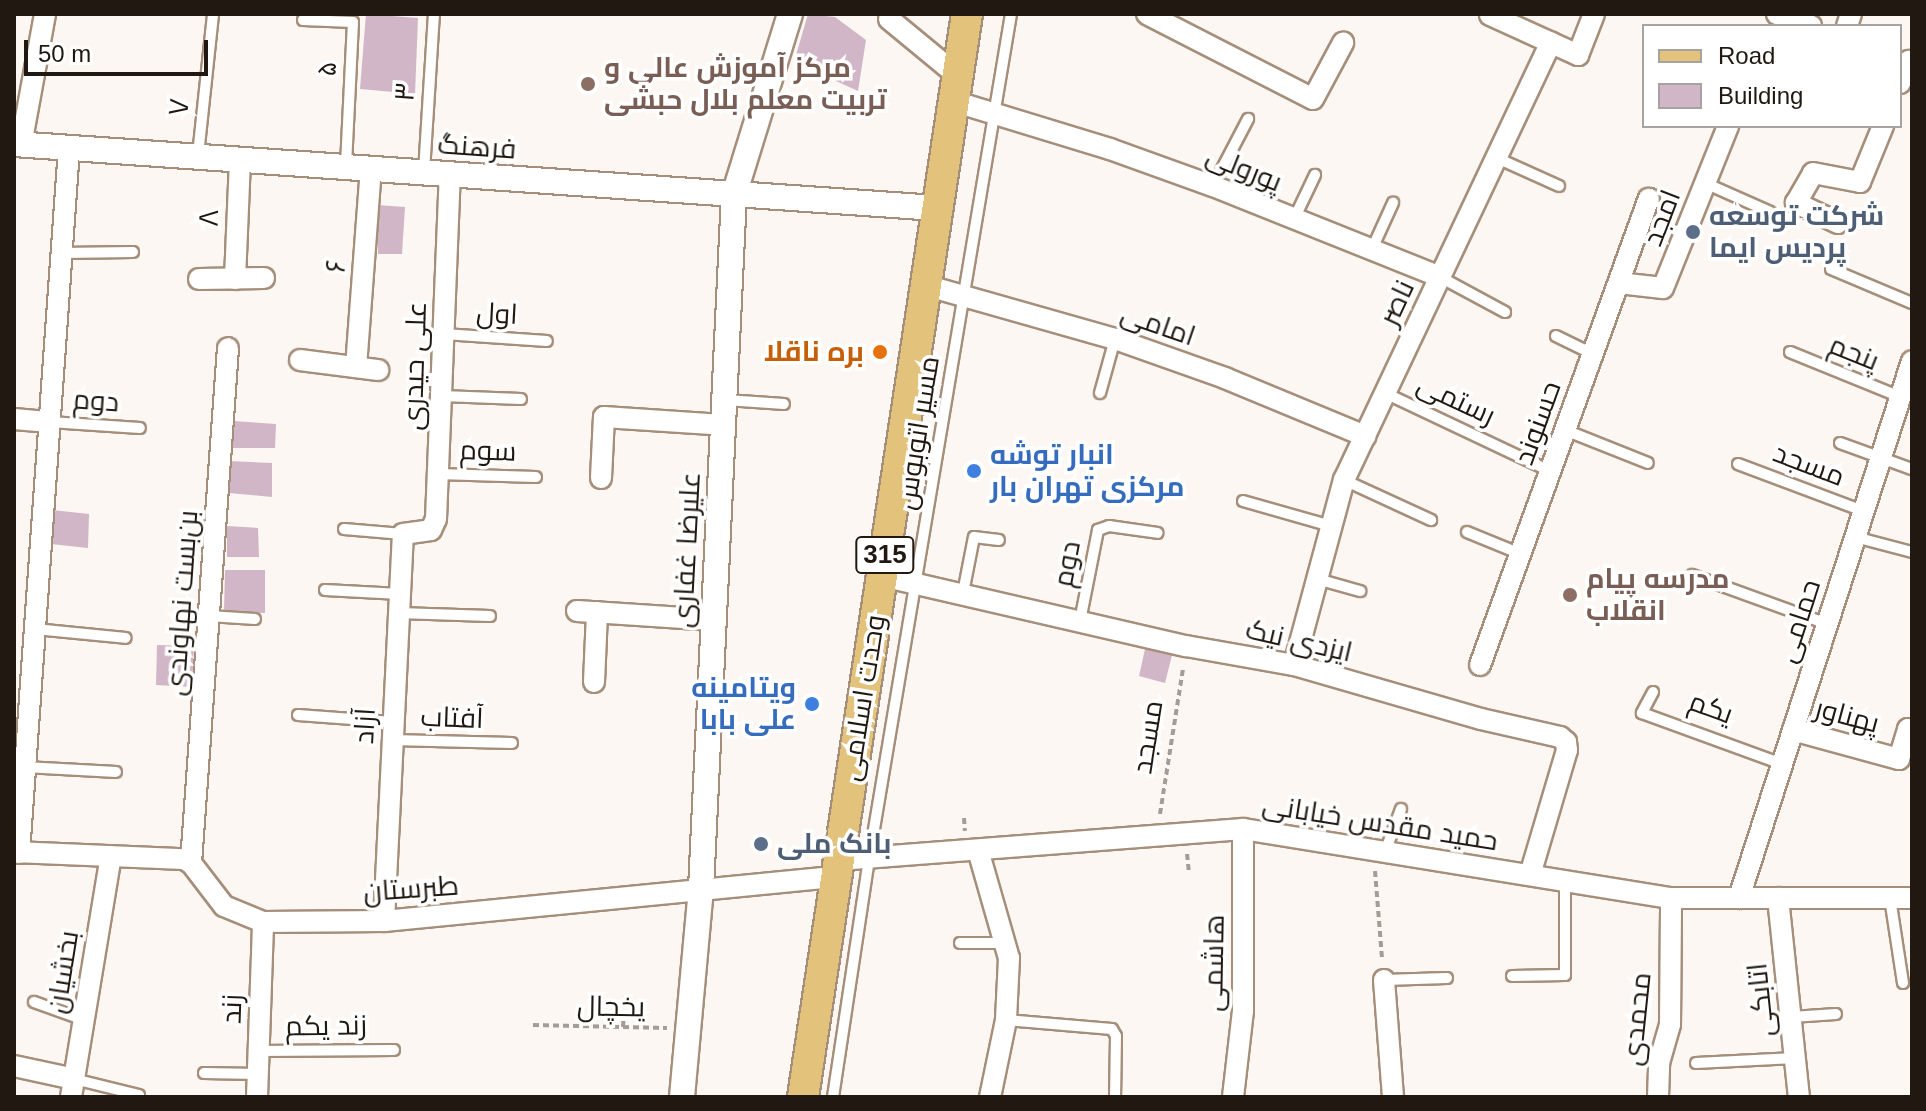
<!DOCTYPE html>
<meta charset="utf-8">
<style>
body{margin:0}
#map{position:relative;width:1926px;height:1111px;overflow:hidden;background:#fcf7f2;font-family:Helvetica,Cairo,sans-serif}
div>[style]{position:absolute}
[style*='--x']{left:calc(var(--x)*1px);top:calc(var(--y)*1px);width:calc(var(--w)*1px);rotate:calc(var(--a)*1deg)}
.building>*{inset:0;background:#d1b6c8}
.path>*{height:4px;margin-top:-2px;transform-origin:0;background:repeating-linear-gradient(90deg,#a49d97 0 6px,transparent 0 10px)}
.roads{filter:drop-shadow(2px 0 #a58f7b) drop-shadow(-2px 0 #a58f7b) drop-shadow(0 2px #a58f7b) drop-shadow(0 -2px #a58f7b)}
.service>*{height:10px;margin:-5px;padding:0 5px;transform-origin:5px;border-radius:5px;background:#fff}
.minor>*{height:20px;margin:-10px;padding:0 10px;transform-origin:10px;border-radius:10px;background:#fff}
.tertiary>*{height:24px;margin:-12px;padding:0 12px;transform-origin:12px;border-radius:12px;background:#fff}
.primary>*{height:30px;margin:-15px;padding:0 15px;transform-origin:15px;border-radius:15px;background:#e3c27c}
.dots>*{width:22px;height:22px;translate:-50% -50%;box-sizing:border-box;border:4px solid #fff;border-radius:50%}
span{translate:-50% -50%;white-space:nowrap;text-align:center;line-height:1.15;-webkit-text-stroke:7px #fff;paint-order:stroke}
.shield-label span{padding:2px 6px;background:#fff;border:2px solid;border-radius:6px;-webkit-text-stroke-width:0}
.shield-label{font-size:26px;color:#211911;font-weight:700}
.education-label{font-size:28px;color:#785e54;font-weight:700}
.left{translate:0 -50%;text-align:left}
.street-label{font-size:28px;color:#211911}
.service-label{font-size:28px;color:#4e5e75;font-weight:700}
.food-label{font-size:28px;color:#c56008;font-weight:700}
.right{translate:-100% -50%;text-align:right}
.shop-label{font-size:28px;color:#366cbe;font-weight:700}
.frame{position:absolute;inset:0;border:16px solid #211911;pointer-events:none}
.legend{position:absolute;left:1642px;top:24px;width:260px;height:104px;box-sizing:border-box;background:#fff;border:2px solid #a6a3a0;margin:0;padding:10px 14px;list-style:none;font-size:24px;color:#211911}
.legend li{display:flex;align-items:center;gap:16px;height:40px}
.legend b{width:40px;border:2px solid #a6a3a0}
.scale{position:absolute;left:24px;top:40px;width:184px;height:36px;box-sizing:border-box;border:4px solid #211911;border-top:0;padding-left:10px;font-size:24px;line-height:28px;white-space:nowrap;color:#211911;-webkit-text-stroke:6px #fff;paint-order:stroke}
</style>
<div id="map">
<div class="building">
<i style="clip-path:polygon(366px 14px,418px 18px,415px 94px,360px 89px)"></i>
<i style="clip-path:polygon(808px 14px,835px 17px,866px 40px,858px 91px,794px 62px)"></i>
<i style="clip-path:polygon(377px 205px,405px 207px,402px 254px,378px 254px)"></i>
<i style="clip-path:polygon(233px 421px,276px 424px,275px 448px,232px 448px)"></i>
<i style="clip-path:polygon(229px 461px,272px 463px,272px 497px,229px 493px)"></i>
<i style="clip-path:polygon(52px 510px,89px 514px,88px 548px,51px 544px)"></i>
<i style="clip-path:polygon(227px 526px,258px 528px,259px 557px,227px 557px)"></i>
<i style="clip-path:polygon(225px 570px,265px 570px,265px 613px,224px 611px)"></i>
<i style="clip-path:polygon(157px 645px,194px 646px,192px 687px,156px 685px)"></i>
<i style="clip-path:polygon(1145px 649px,1172px 655px,1165px 683px,1139px 676px)"></i>
</div>
<div class="path">
<i style="--x:1160;--y:814;--w:148;--a:-81"></i>
<i style="--x:964;--y:818;--w:13;--a:86"></i>
<i style="--x:1187;--y:854;--w:18;--a:84"></i>
<i style="--x:1375;--y:871;--w:87;--a:85.4"></i>
<i style="--x:533;--y:1025;--w:134;--a:1.3"></i>
<i style="--x:623;--y:1027;--w:32;--a:-86"></i>
</div>
<div class="roads">
<div class="service">
<i style="--x:303;--y:20;--w:50;--a:2.3"></i>
<i style="--x:353;--y:22;--w:144;--a:92.8"></i>
<i style="--x:198;--y:155;--w:142;--a:-83.9"></i>
<i style="--x:1497;--y:158;--w:68;--a:24.3"></i>
<i style="--x:424;--y:172;--w:158;--a:-86.4"></i>
<i style="--x:1705;--y:183;--w:71;--a:24"></i>
<i style="--x:1213;--y:186;--w:76;--a:-62.4"></i>
<i style="--x:1294;--y:219;--w:49;--a:-64.5"></i>
<i style="--x:1372;--y:249;--w:51;--a:-65.5"></i>
<i style="--x:62;--y:253;--w:71;--a:-0.8"></i>
<i style="--x:1831;--y:269;--w:88;--a:22.8"></i>
<i style="--x:1440;--y:277;--w:74;--a:28.3"></i>
<i style="--x:444;--y:334;--w:103;--a:3.9"></i>
<i style="--x:1556;--y:336;--w:41;--a:25.9"></i>
<i style="--x:1790;--y:352;--w:119;--a:22.2"></i>
<i style="--x:1100;--y:393;--w:56;--a:-74.5"></i>
<i style="--x:1385;--y:393;--w:183;--a:25.3"></i>
<i style="--x:442;--y:396;--w:79;--a:2.2"></i>
<i style="--x:726;--y:400;--w:58;--a:3.9"></i>
<i style="--x:50;--y:422;--w:90;--a:3.8"></i>
<i style="--x:1565;--y:430;--w:89;--a:21.7"></i>
<i style="--x:1840;--y:443;--w:77;--a:19.9"></i>
<i style="--x:1738;--y:464;--w:134;--a:20.6"></i>
<i style="--x:438;--y:474;--w:98;--a:1.8"></i>
<i style="--x:1344;--y:480;--w:96;--a:24.7"></i>
<i style="--x:1243;--y:501;--w:91;--a:15.9"></i>
<i style="--x:344;--y:529;--w:59;--a:4.8"></i>
<i style="--x:1467;--y:532;--w:58;--a:22.2"></i>
<i style="--x:1855;--y:537;--w:59;--a:14.7"></i>
<i style="--x:1692;--y:575;--w:144;--a:19.9"></i>
<i style="--x:1317;--y:579;--w:45;--a:15.6"></i>
<i style="--x:325;--y:590;--w:75;--a:3.1"></i>
<i style="--x:963;--y:593;--w:57;--a:-78.9"></i>
<i style="--x:974;--y:537;--w:25;--a:7"></i>
<i style="--x:399;--y:613;--w:91;--a:1.9"></i>
<i style="--x:209;--y:616;--w:46;--a:3.7"></i>
<i style="--x:1080;--y:621;--w:93;--a:-78.8"></i>
<i style="--x:1098;--y:530;--w:12;--a:-20"></i>
<i style="--x:1109;--y:526;--w:49;--a:8.1"></i>
<i style="--x:35;--y:629;--w:91;--a:5.6"></i>
<i style="--x:1653;--y:692;--w:24;--a:118"></i>
<i style="--x:1642;--y:713;--w:149;--a:20"></i>
<i style="--x:298;--y:715;--w:95;--a:4.2"></i>
<i style="--x:392;--y:740;--w:120;--a:1.4"></i>
<i style="--x:25;--y:767;--w:91;--a:3.1"></i>
<i style="--x:1385;--y:852;--w:46;--a:-69.6"></i>
<i style="--x:1890;--y:898;--w:86;--a:81.3"></i>
<i style="--x:960;--y:943;--w:45;--a:0"></i>
<i style="--x:1512;--y:976;--w:53;--a:-1.1"></i>
<i style="--x:1565;--y:975;--w:94;--a:-90"></i>
<i style="--x:1384;--y:980;--w:63;--a:-1.8"></i>
<i style="--x:34;--y:1002;--w:53;--a:19.8"></i>
<i style="--x:1792;--y:1017;--w:44;--a:-3.9"></i>
<i style="--x:1006;--y:1020;--w:106;--a:4.9"></i>
<i style="--x:1112;--y:1029;--w:8;--a:60"></i>
<i style="--x:1116;--y:1036;--w:61;--a:90.9"></i>
<i style="--x:259;--y:1051;--w:135;--a:-0.4"></i>
<i style="--x:1696;--y:1063;--w:99;--a:-2.9"></i>
<i style="--x:204;--y:1073;--w:54;--a:1.1"></i>
<i style="--x:74;--y:1079;--w:67;--a:13.8"></i>
<i style="--x:833;--y:1097;--w:241;--a:-81.4"></i>
<i style="--x:869;--y:859;--w:857;--a:-80.46"></i>
</div>
<div class="minor">
<i style="--x:1147;--y:14;--w:186;--a:27.1"></i>
<i style="--x:1313;--y:99;--w:64;--a:-61.8"></i>
<i style="--x:1777;--y:14;--w:36;--a:19"></i>
<i style="--x:1490;--y:15;--w:97;--a:24.4"></i>
<i style="--x:1578;--y:55;--w:44;--a:-68.7"></i>
<i style="--x:889;--y:19;--w:88;--a:39.5"></i>
<i style="--x:1847;--y:26;--w:13;--a:-72"></i>
<i style="--x:1900;--y:83;--w:24;--a:-68"></i>
<i style="--x:953;--y:101;--w:164;--a:17"></i>
<i style="--x:1110;--y:149;--w:109;--a:19.8"></i>
<i style="--x:1213;--y:186;--w:245;--a:21.8"></i>
<i style="--x:21;--y:145;--w:133;--a:-79.6"></i>
<i style="--x:1838;--y:223;--w:47;--a:-154.5"></i>
<i style="--x:1796;--y:203;--w:34;--a:-60"></i>
<i style="--x:1813;--y:173;--w:48;--a:10.8"></i>
<i style="--x:1860;--y:182;--w:61;--a:-67.7"></i>
<i style="--x:199;--y:279;--w:65;--a:-0.9"></i>
<i style="--x:235;--y:279;--w:119;--a:-87.6"></i>
<i style="--x:1619;--y:283;--w:44;--a:6.5"></i>
<i style="--x:1663;--y:288;--w:175;--a:-68.1"></i>
<i style="--x:925;--y:285;--w:198;--a:15.9"></i>
<i style="--x:1115;--y:339;--w:117;--a:19.5"></i>
<i style="--x:1225;--y:378;--w:152;--a:22.5"></i>
<i style="--x:300;--y:360;--w:79;--a:7.3"></i>
<i style="--x:356;--y:367;--w:199;--a:-85.7"></i>
<i style="--x:14;--y:419;--w:36;--a:5"></i>
<i style="--x:601;--y:478;--w:61;--a:-87.2"></i>
<i style="--x:604;--y:417;--w:119;--a:3.8"></i>
<i style="--x:882;--y:576;--w:312;--a:13"></i>
<i style="--x:1186;--y:646;--w:110;--a:10"></i>
<i style="--x:1294;--y:665;--w:195;--a:16.1"></i>
<i style="--x:1481;--y:719;--w:81;--a:12.8"></i>
<i style="--x:1560;--y:737;--w:8;--a:40"></i>
<i style="--x:1566;--y:742;--w:8;--a:83"></i>
<i style="--x:1567;--y:750;--w:130;--a:106.5"></i>
<i style="--x:577;--y:611;--w:137;--a:3.8"></i>
<i style="--x:1294;--y:665;--w:192;--a:-74.9"></i>
<i style="--x:1344;--y:480;--w:484;--a:-64.7"></i>
<i style="--x:1480;--y:665;--w:496;--a:-70.1"></i>
<i style="--x:594;--y:682;--w:70;--a:-87.5"></i>
<i style="--x:1793;--y:730;--w:110;--a:15.3"></i>
<i style="--x:1899;--y:759;--w:31;--a:-73"></i>
<i style="--x:1908;--y:729;--w:4;--a:14"></i>
<i style="--x:978;--y:850;--w:112;--a:74"></i>
<i style="--x:1009;--y:958;--w:62;--a:92.8"></i>
<i style="--x:1006;--y:1020;--w:79;--a:101.7"></i>
<i style="--x:14;--y:852;--w:170;--a:2.4"></i>
<i style="--x:184;--y:859;--w:8;--a:30"></i>
<i style="--x:191;--y:863;--w:54;--a:52.5"></i>
<i style="--x:224;--y:906;--w:42;--a:22.3"></i>
<i style="--x:263;--y:922;--w:121;--a:-0.5"></i>
<i style="--x:384;--y:921;--w:454;--a:-5.6"></i>
<i style="--x:19;--y:853;--w:707;--a:-85.94"></i>
<i style="--x:839;--y:860;--w:405;--a:-4.4"></i>
<i style="--x:1243;--y:829;--w:434;--a:9.2"></i>
<i style="--x:1671;--y:898;--w:241;--a:0"></i>
<i style="--x:191;--y:863;--w:516;--a:-85.89"></i>
<i style="--x:1739;--y:898;--w:564;--a:-72.14"></i>
<i style="--x:1778;--y:898;--w:200;--a:84"></i>
<i style="--x:384;--y:921;--w:387;--a:-87.2"></i>
<i style="--x:403;--y:534;--w:28;--a:-8"></i>
<i style="--x:431;--y:530;--w:12;--a:-66"></i>
<i style="--x:436;--y:519;--w:344;--a:-87.7"></i>
<i style="--x:1384;--y:980;--w:117;--a:85.6"></i>
<i style="--x:14;--y:1066;--w:61;--a:12.2"></i>
<i style="--x:71;--y:1097;--w:244;--a:-80.6"></i>
<i style="--x:257;--y:1097;--w:175;--a:-88"></i>
<i style="--x:1233;--y:1097;--w:87;--a:-83.4"></i>
<i style="--x:1243;--y:1011;--w:182;--a:-90"></i>
<i style="--x:1658;--y:1097;--w:34;--a:-88"></i>
<i style="--x:1659;--y:1063;--w:40;--a:-74"></i>
<i style="--x:1670;--y:1025;--w:127;--a:-89.5"></i>
</div>
<div class="tertiary">
<i style="--x:14;--y:144;--w:925;--a:3.97"></i>
<i style="--x:682;--y:1097;--w:209;--a:-84.8"></i>
<i style="--x:701;--y:889;--w:695;--a:-87.28"></i>
<i style="--x:734;--y:195;--w:189;--a:-72.8"></i>
</div>
<div class="primary">
<i style="--x:803;--y:1097;--w:1095;--a:-81.39"></i>
</div>
</div>
<div class="dots">
<i style="left:588px;top:84px;background:#8d6e63"></i>
<i style="left:1693px;top:232px;background:#5c6f8a"></i>
<i style="left:880px;top:352px;background:#e8710a"></i>
<i style="left:974px;top:471px;background:#3f7fe0"></i>
<i style="left:1570px;top:595px;background:#8d6e63"></i>
<i style="left:812px;top:704px;background:#3f7fe0"></i>
<i style="left:761px;top:844px;background:#5c6f8a"></i>
</div>
<div class="shield-label">
<span style="left:885px;top:555px">315</span>
</div>
<div class="education-label">
<span class="left" style="left:604px;top:84px">مرکز آموزش عالی و<br>تربیت معلم بلال حبشی</span>
<span class="left" style="left:1586px;top:595px">مدرسه پیام<br>انقلاب</span>
</div>
<div class="street-label">
<span style="left:327px;top:69px;rotate:-87deg">۵</span>
<span style="left:405px;top:92px;rotate:-86deg">۳</span>
<span style="left:179px;top:107px;rotate:-84deg">۷</span>
<span style="left:477px;top:147px;rotate:4deg">فرهنگ</span>
<span style="left:1244px;top:169px;rotate:22deg">پورولی</span>
<span style="left:209px;top:218px;rotate:-88deg">۸</span>
<span style="left:1662px;top:218px;rotate:-69deg">امجد</span>
<span style="left:336px;top:266px;rotate:-86deg">۶</span>
<span style="left:1397px;top:303px;rotate:-65deg">ناصر</span>
<span style="left:497px;top:314px;rotate:3deg">اول</span>
<span style="left:1158px;top:325px;rotate:19deg">امامی</span>
<span style="left:1854px;top:353px;rotate:22deg">پنجم</span>
<span style="left:415px;top:366px;rotate:-88deg">علی حیدری</span>
<span style="left:1456px;top:400px;rotate:25deg">رستمی</span>
<span style="left:96px;top:401px;rotate:4deg">دوم</span>
<span style="left:1538px;top:423px;rotate:-70deg">حسنوند</span>
<span style="left:918px;top:433px;rotate:-81deg">مسیر اتوبوس</span>
<span style="left:488px;top:451px;rotate:2deg">سوم</span>
<span style="left:1809px;top:465px;rotate:21deg">مسجد</span>
<span style="left:687px;top:550px;rotate:-87deg">علیرضا غفاری</span>
<span style="left:1067px;top:564px;rotate:-79deg">دوم</span>
<span style="left:182px;top:603px;rotate:-86deg">بن‌بست نهاوندی</span>
<span style="left:1799px;top:621px;rotate:-72deg">حمامی</span>
<span style="left:1299px;top:641px;rotate:13deg">ایزدی نیک</span>
<span style="left:863px;top:698px;rotate:-81deg">وحدت اسلامی</span>
<span style="left:1711px;top:708px;rotate:20deg">یکم</span>
<span style="left:1847px;top:716px;rotate:15deg">پهناور</span>
<span style="left:452px;top:718px;rotate:2deg">آفتاب</span>
<span style="left:365px;top:726px;rotate:-87deg">آزاد</span>
<span style="left:1148px;top:737px;rotate:-81deg">مسجد</span>
<span style="left:1380px;top:823px;rotate:9deg">حمید مقدس خیابانی</span>
<span style="left:411px;top:889px;rotate:-4deg">طبرستان</span>
<span style="left:1214px;top:963px;rotate:-89deg">هاشمی</span>
<span style="left:63px;top:972px;rotate:-81deg">بخشیان</span>
<span style="left:1761px;top:1000px;rotate:-96deg">اتابکی</span>
<span style="left:611px;top:1007px;rotate:1deg">یخچال</span>
<span style="left:232px;top:1009px;rotate:-88deg">زند</span>
<span style="left:1637px;top:1019px;rotate:-84deg">محمدی</span>
<span style="left:326px;top:1026px;rotate:-1deg">زند یکم</span>
</div>
<div class="service-label">
<span class="left" style="left:1709px;top:232px">شرکت توسعه<br>پردیس ایما</span>
<span class="left" style="left:777px;top:844px">بانک ملی</span>
</div>
<div class="food-label">
<span class="right" style="left:864px;top:352px">بره ناقلا</span>
</div>
<div class="shop-label">
<span class="left" style="left:990px;top:471px">انبار توشه<br>مرکزی تهران بار</span>
<span class="right" style="left:796px;top:704px">ویتامینه<br>علی بابا</span>
</div>
<div class="frame"></div>
<ul class="legend">
<li><b style="height:10px;background:#e3c27c"></b>Road</li>
<li><b style="height:22px;background:#d1b6c8"></b>Building</li>
</ul>
<div class="scale">50 m</div>
</div>
